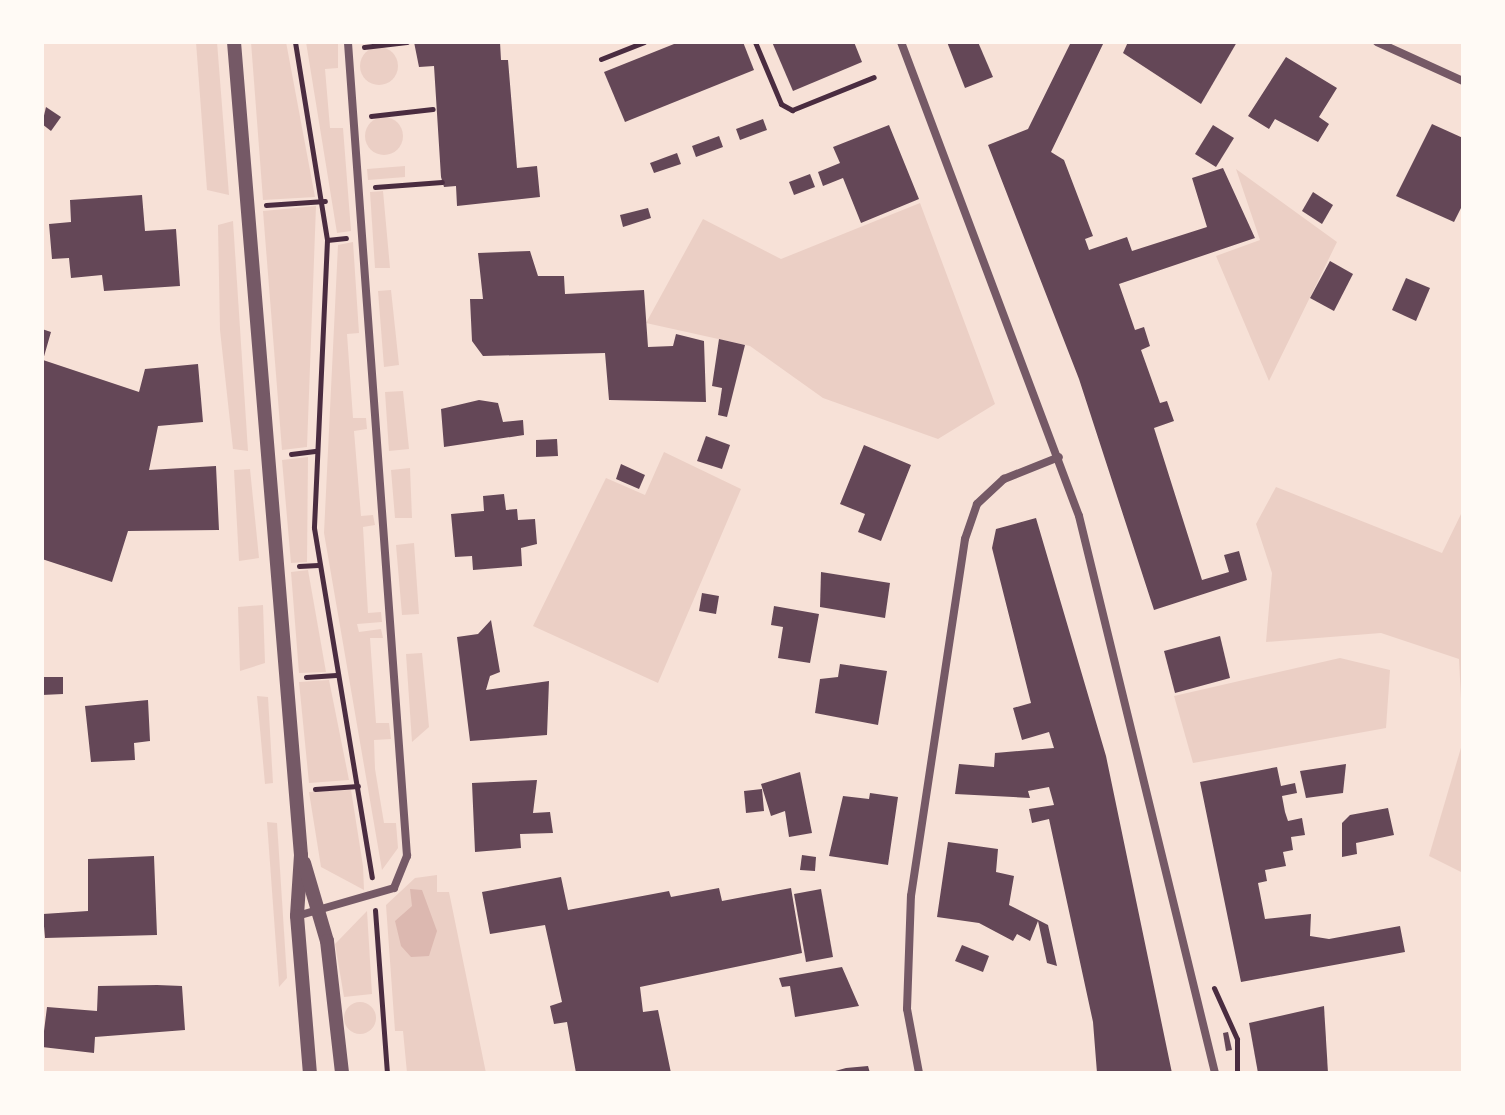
<!DOCTYPE html>
<style>
body{margin:0}
#map{position:relative;width:1505px;height:1115px;overflow:hidden;background:#f7e1d7;font-family:Poppins,sans-serif}
div>[style]{position:absolute}
[style*='--x']{left:calc(var(--x)*1px);top:calc(var(--y)*1px);width:calc(var(--w)*1px);rotate:calc(var(--a)*1deg)}
.green>*{inset:0;background:#ebcfc5}
.round{border-radius:50%}
.water>*{inset:0;background:#dcb8b0}
.building>*{inset:0;background:#644757}
.path>*{height:5px;margin:-2.5px;padding:0 2.5px;transform-origin:2.5px;border-radius:2.5px;background:#4a2c40}
.minor>*{height:8px;margin:-4px;padding:0 4px;transform-origin:4px;border-radius:4px;background:#755966}
.tertiary>*{height:14px;margin:-7px;padding:0 7px;transform-origin:7px;border-radius:7px;background:#755966}
span{translate:-50% -50%;white-space:nowrap;text-align:center;line-height:1.15;-webkit-text-stroke:6px #fffaf5;paint-order:stroke}
.frame{position:absolute;inset:0;border:44px solid #fffaf5;pointer-events:none}
</style>
<div id="map">
<div class="green">
<i style="clip-path:polygon(196px 42px,217px 42px,229px 195px,207px 190px)"></i>
<i style="clip-path:polygon(251px 42px,286px 42px,315px 197px,263px 200px)"></i>
<i style="clip-path:polygon(306px 42px,338px 44px,338px 68px,325px 69px,330px 128px,343px 128px,351px 231px,337px 233px)"></i>
<i class="round" style="left:360px;top:47px;width:38px;height:38px"></i>
<i class="round" style="left:365px;top:117px;width:38px;height:38px"></i>
<i style="clip-path:polygon(405px 166px,405px 177px,368px 180px,367px 169px)"></i>
<i style="clip-path:polygon(1236px 169px,1337px 242px,1269px 381px,1216px 256px,1260px 240px)"></i>
<i style="clip-path:polygon(383px 191px,390px 268px,375px 268px,370px 192px)"></i>
<i style="clip-path:polygon(920px 203px,995px 404px,938px 439px,823px 398px,750px 346px,646px 323px,703px 219px,781px 259px)"></i>
<i style="clip-path:polygon(316px 206px,307px 447px,282px 450px,263px 211px)"></i>
<i style="clip-path:polygon(233px 221px,248px 451px,233px 449px,220px 330px,218px 225px)"></i>
<i style="clip-path:polygon(353px 242px,359px 333px,347px 334px,353px 418px,366px 418px,367px 429px,354px 431px,361px 516px,373px 515px,375px 525px,363px 527px,368px 613px,381px 612px,382px 622px,357px 624px,359px 632px,381px 629px,383px 638px,370px 638px,376px 723px,389px 723px,391px 739px,374px 740px,375px 769px,384px 823px,396px 823px,398px 848px,382px 870px,324px 533px,338px 245px)"></i>
<i style="clip-path:polygon(391px 290px,399px 365px,384px 367px,378px 291px)"></i>
<i style="clip-path:polygon(403px 391px,409px 449px,389px 451px,385px 392px)"></i>
<i style="clip-path:polygon(664px 452px,741px 489px,658px 683px,533px 626px,606px 478px,645px 495px)"></i>
<i style="clip-path:polygon(308px 457px,307px 562px,291px 563px,282px 460px)"></i>
<i style="clip-path:polygon(410px 468px,412px 518px,395px 518px,391px 470px)"></i>
<i style="clip-path:polygon(250px 469px,259px 558px,239px 561px,234px 470px)"></i>
<i style="clip-path:polygon(1276px 487px,1442px 553px,1463px 510px,1463px 738px,1459px 659px,1381px 633px,1266px 642px,1272px 573px,1256px 524px)"></i>
<i style="clip-path:polygon(414px 543px,419px 614px,402px 615px,396px 545px)"></i>
<i style="clip-path:polygon(308px 570px,326px 672px,299px 673px,291px 572px)"></i>
<i style="clip-path:polygon(263px 605px,265px 663px,240px 671px,238px 607px)"></i>
<i style="clip-path:polygon(422px 653px,429px 727px,412px 742px,406px 654px)"></i>
<i style="clip-path:polygon(1340px 658px,1390px 670px,1386px 728px,1193px 763px,1174px 696px)"></i>
<i style="clip-path:polygon(329px 680px,349px 780px,309px 783px,299px 682px)"></i>
<i style="clip-path:polygon(257px 696px,268px 697px,273px 783px,265px 784px)"></i>
<i style="clip-path:polygon(1463px 741px,1463px 873px,1429px 856px)"></i>
<i style="clip-path:polygon(351px 790px,363px 866px,364px 890px,321px 867px,309px 792px)"></i>
<i style="clip-path:polygon(267px 822px,277px 823px,287px 978px,279px 987px)"></i>
<i style="clip-path:polygon(437px 875px,437px 892px,449px 892px,486px 1073px,407px 1073px,403px 1031px,395px 1031px,386px 905px,415px 878px)"></i>
<i style="clip-path:polygon(367px 911px,372px 994px,344px 997px,335px 944px)"></i>
<i class="round" style="left:344px;top:1002px;width:32px;height:32px"></i>
</div>
<div class="water">
<i style="clip-path:polygon(410px 889px,422px 890px,437px 931px,429px 956px,411px 957px,401px 946px,395px 921px,412px 906px)"></i>
</div>
<div class="building">
<i style="clip-path:polygon(414px 42px,500px 42px,501px 60px,508px 60px,517px 168px,537px 166px,540px 197px,457px 206px,456px 186px,444px 187px,441px 177px,434px 66px,419px 67px)"></i>
<i style="clip-path:polygon(679px 42px,743px 42px,754px 70px,625px 122px,604px 72px)"></i>
<i style="clip-path:polygon(772px 42px,854px 42px,862px 62px,793px 91px)"></i>
<i style="clip-path:polygon(947px 42px,978px 42px,993px 77px,965px 88px)"></i>
<i style="clip-path:polygon(1071px 42px,1104px 42px,1051px 152px,1064px 160px,1093px 236px,1085px 239px,1089px 250px,1127px 237px,1132px 251px,1207px 227px,1192px 178px,1223px 168px,1255px 238px,1119px 284px,1135px 330px,1144px 327px,1150px 346px,1141px 350px,1160px 403px,1167px 401px,1174px 421px,1154px 428px,1202px 580px,1229px 572px,1224px 555px,1239px 551px,1247px 580px,1154px 610px,1079px 379px,988px 145px,1028px 129px)"></i>
<i style="clip-path:polygon(1128px 42px,1237px 42px,1201px 104px,1123px 53px)"></i>
<i style="clip-path:polygon(1286px 57px,1337px 88px,1319px 117px,1329px 124px,1318px 142px,1275px 119px,1269px 129px,1248px 116px)"></i>
<i style="clip-path:polygon(46px 107px,61px 117px,51px 131px,42px 124px)"></i>
<i style="clip-path:polygon(763px 119px,767px 130px,740px 140px,736px 129px)"></i>
<i style="clip-path:polygon(1432px 124px,1463px 138px,1463px 204px,1454px 222px,1396px 196px)"></i>
<i style="clip-path:polygon(889px 125px,919px 199px,861px 223px,843px 178px,823px 186px,818px 172px,840px 163px,833px 147px)"></i>
<i style="clip-path:polygon(1213px 125px,1234px 138px,1216px 167px,1195px 154px)"></i>
<i style="clip-path:polygon(719px 136px,723px 147px,696px 157px,692px 146px)"></i>
<i style="clip-path:polygon(677px 153px,681px 164px,654px 173px,650px 163px)"></i>
<i style="clip-path:polygon(810px 174px,815px 187px,794px 195px,789px 182px)"></i>
<i style="clip-path:polygon(1313px 192px,1333px 205px,1322px 224px,1302px 211px)"></i>
<i style="clip-path:polygon(142px 195px,145px 231px,176px 229px,180px 286px,104px 291px,102px 275px,71px 278px,69px 258px,52px 259px,49px 224px,71px 222px,70px 200px)"></i>
<i style="clip-path:polygon(648px 208px,651px 218px,623px 227px,620px 215px)"></i>
<i style="clip-path:polygon(530px 251px,538px 276px,564px 276px,565px 294px,644px 290px,648px 347px,673px 346px,676px 334px,704px 341px,706px 402px,609px 400px,605px 353px,483px 356px,472px 341px,470px 299px,483px 299px,478px 253px)"></i>
<i style="clip-path:polygon(1330px 261px,1353px 274px,1334px 311px,1310px 298px)"></i>
<i style="clip-path:polygon(1406px 278px,1430px 288px,1416px 321px,1392px 310px)"></i>
<i style="clip-path:polygon(42px 329px,51px 332px,43px 360px,139px 392px,145px 369px,198px 364px,203px 422px,158px 426px,149px 470px,216px 466px,219px 530px,128px 531px,112px 582px,42px 559px)"></i>
<i style="clip-path:polygon(719px 339px,745px 345px,727px 417px,718px 415px,722px 388px,712px 386px)"></i>
<i style="clip-path:polygon(479px 400px,498px 403px,503px 422px,523px 420px,524px 435px,444px 447px,441px 409px)"></i>
<i style="clip-path:polygon(706px 436px,730px 445px,722px 469px,697px 461px)"></i>
<i style="clip-path:polygon(557px 439px,558px 456px,536px 457px,536px 440px)"></i>
<i style="clip-path:polygon(864px 445px,911px 465px,881px 541px,858px 532px,865px 514px,840px 504px)"></i>
<i style="clip-path:polygon(621px 464px,645px 475px,639px 489px,616px 479px)"></i>
<i style="clip-path:polygon(504px 494px,506px 510px,517px 509px,518px 520px,535px 519px,537px 544px,521px 548px,522px 566px,473px 570px,472px 556px,455px 557px,451px 514px,484px 511px,483px 496px)"></i>
<i style="clip-path:polygon(1036px 518px,1106px 756px,1172px 1073px,1097px 1073px,1093px 1022px,1049px 819px,1032px 823px,1029px 809px,1054px 805px,1049px 787px,1028px 791px,1030px 798px,955px 794px,959px 764px,994px 767px,995px 753px,1054px 748px,1049px 732px,1022px 740px,1013px 708px,1031px 703px,992px 548px,996px 529px)"></i>
<i style="clip-path:polygon(821px 572px,890px 583px,885px 618px,820px 607px)"></i>
<i style="clip-path:polygon(702px 593px,719px 596px,716px 614px,699px 611px)"></i>
<i style="clip-path:polygon(774px 606px,819px 614px,810px 663px,778px 658px,783px 627px,771px 625px)"></i>
<i style="clip-path:polygon(491px 620px,500px 672px,490px 676px,486px 690px,549px 681px,547px 735px,470px 741px,457px 637px,478px 634px)"></i>
<i style="clip-path:polygon(1220px 636px,1230px 678px,1175px 693px,1164px 651px)"></i>
<i style="clip-path:polygon(840px 664px,887px 671px,878px 725px,815px 713px,820px 679px,838px 677px)"></i>
<i style="clip-path:polygon(42px 677px,63px 677px,63px 694px,42px 695px)"></i>
<i style="clip-path:polygon(148px 700px,150px 741px,134px 743px,135px 760px,91px 762px,85px 706px)"></i>
<i style="clip-path:polygon(1346px 764px,1343px 793px,1306px 798px,1300px 771px)"></i>
<i style="clip-path:polygon(1277px 767px,1281px 786px,1295px 783px,1297px 793px,1282px 796px,1285px 812px,1288px 821px,1302px 818px,1305px 835px,1291px 837px,1293px 850px,1283px 852px,1286px 866px,1265px 870px,1267px 881px,1258px 883px,1265px 919px,1311px 914px,1310px 936px,1329px 939px,1400px 926px,1405px 952px,1241px 982px,1200px 782px)"></i>
<i style="clip-path:polygon(800px 772px,812px 833px,789px 837px,785px 811px,771px 816px,761px 784px)"></i>
<i style="clip-path:polygon(537px 780px,533px 813px,550px 812px,553px 833px,520px 834px,521px 848px,475px 852px,472px 783px)"></i>
<i style="clip-path:polygon(762px 789px,764px 811px,746px 813px,744px 791px)"></i>
<i style="clip-path:polygon(870px 793px,898px 797px,888px 865px,829px 856px,843px 796px,869px 799px)"></i>
<i style="clip-path:polygon(1388px 808px,1394px 835px,1356px 843px,1357px 854px,1342px 857px,1342px 823px,1350px 815px)"></i>
<i style="clip-path:polygon(948px 842px,998px 849px,996px 872px,1014px 876px,1009px 905px,1048px 925px,1057px 966px,1047px 963px,1038px 921px,1030px 941px,1017px 934px,1013px 941px,979px 923px,937px 917px)"></i>
<i style="clip-path:polygon(802px 855px,816px 857px,815px 871px,800px 870px)"></i>
<i style="clip-path:polygon(154px 856px,157px 935px,45px 938px,43px 914px,88px 911px,88px 859px)"></i>
<i style="clip-path:polygon(561px 877px,568px 910px,669px 891px,671px 897px,719px 888px,722px 901px,791px 888px,802px 953px,640px 987px,643px 1012px,658px 1010px,671px 1073px,576px 1073px,567px 1022px,554px 1024px,550px 1006px,562px 1002px,545px 925px,490px 934px,482px 892px)"></i>
<i style="clip-path:polygon(821px 889px,833px 957px,806px 962px,794px 894px)"></i>
<i style="clip-path:polygon(962px 945px,989px 956px,983px 972px,955px 961px)"></i>
<i style="clip-path:polygon(842px 967px,859px 1006px,795px 1017px,790px 986px,782px 987px,779px 978px)"></i>
<i style="clip-path:polygon(157px 985px,182px 986px,185px 1030px,95px 1037px,94px 1053px,42px 1047px,47px 1007px,97px 1011px,98px 986px)"></i>
<i style="clip-path:polygon(1324px 1006px,1328px 1073px,1258px 1073px,1249px 1023px)"></i>
<i style="clip-path:polygon(1228px 1032px,1232px 1050px,1226px 1051px,1223px 1033px)"></i>
<i style="clip-path:polygon(868px 1066px,870px 1073px,828px 1073px,846px 1068px)"></i>
</div>
<div class="path">
<i style="--x:295;--y:42;--w:201;--a:80.8"></i>
<i style="--x:327;--y:240;--w:288;--a:92.6"></i>
<i style="--x:314;--y:528;--w:354;--a:80.6"></i>
<i style="--x:755;--y:42;--w:67;--a:67.2"></i>
<i style="--x:781;--y:104;--w:13;--a:29"></i>
<i style="--x:792;--y:110;--w:88;--a:-21.9"></i>
<i style="--x:364;--y:47;--w:43;--a:-6.6"></i>
<i style="--x:601;--y:59;--w:46;--a:-21.6"></i>
<i style="--x:371;--y:116;--w:62;--a:-6.4"></i>
<i style="--x:375;--y:187;--w:67;--a:-4.3"></i>
<i style="--x:266;--y:205;--w:59;--a:-3.9"></i>
<i style="--x:327;--y:240;--w:19;--a:-6"></i>
<i style="--x:291;--y:454;--w:26;--a:-7"></i>
<i style="--x:299;--y:566;--w:19;--a:-3"></i>
<i style="--x:306;--y:677;--w:30;--a:-4"></i>
<i style="--x:315;--y:789;--w:43;--a:-4"></i>
<i style="--x:375;--y:910;--w:163;--a:85.8"></i>
<i style="--x:1214;--y:988;--w:56;--a:65.7"></i>
<i style="--x:1237;--y:1039;--w:34;--a:90"></i>
</div>
<div class="minor">
<i style="--x:901;--y:42;--w:506;--a:69.42"></i>
<i style="--x:1079;--y:516;--w:573;--a:76.28"></i>
<i style="--x:1377;--y:42;--w:94;--a:24.4"></i>
<i style="--x:297;--y:916;--w:101;--a:-16.1"></i>
<i style="--x:394;--y:888;--w:35;--a:-68"></i>
<i style="--x:407;--y:856;--w:816;--a:-94.15"></i>
<i style="--x:919;--y:1073;--w:65;--a:-100.6"></i>
<i style="--x:907;--y:1009;--w:113;--a:-88"></i>
<i style="--x:911;--y:896;--w:361;--a:-81.4"></i>
<i style="--x:965;--y:539;--w:37;--a:-71"></i>
<i style="--x:977;--y:504;--w:37;--a:-43"></i>
<i style="--x:1004;--y:479;--w:59;--a:-21.8"></i>
</div>
<div class="tertiary">
<i style="--x:234;--y:42;--w:816;--a:85.29"></i>
<i style="--x:301;--y:855;--w:61;--a:93.8"></i>
<i style="--x:297;--y:916;--w:158;--a:85.3"></i>
<i style="--x:304;--y:863;--w:81;--a:73.6"></i>
<i style="--x:327;--y:941;--w:133;--a:83.5"></i>
</div>
<div class="frame"></div>
</div>
